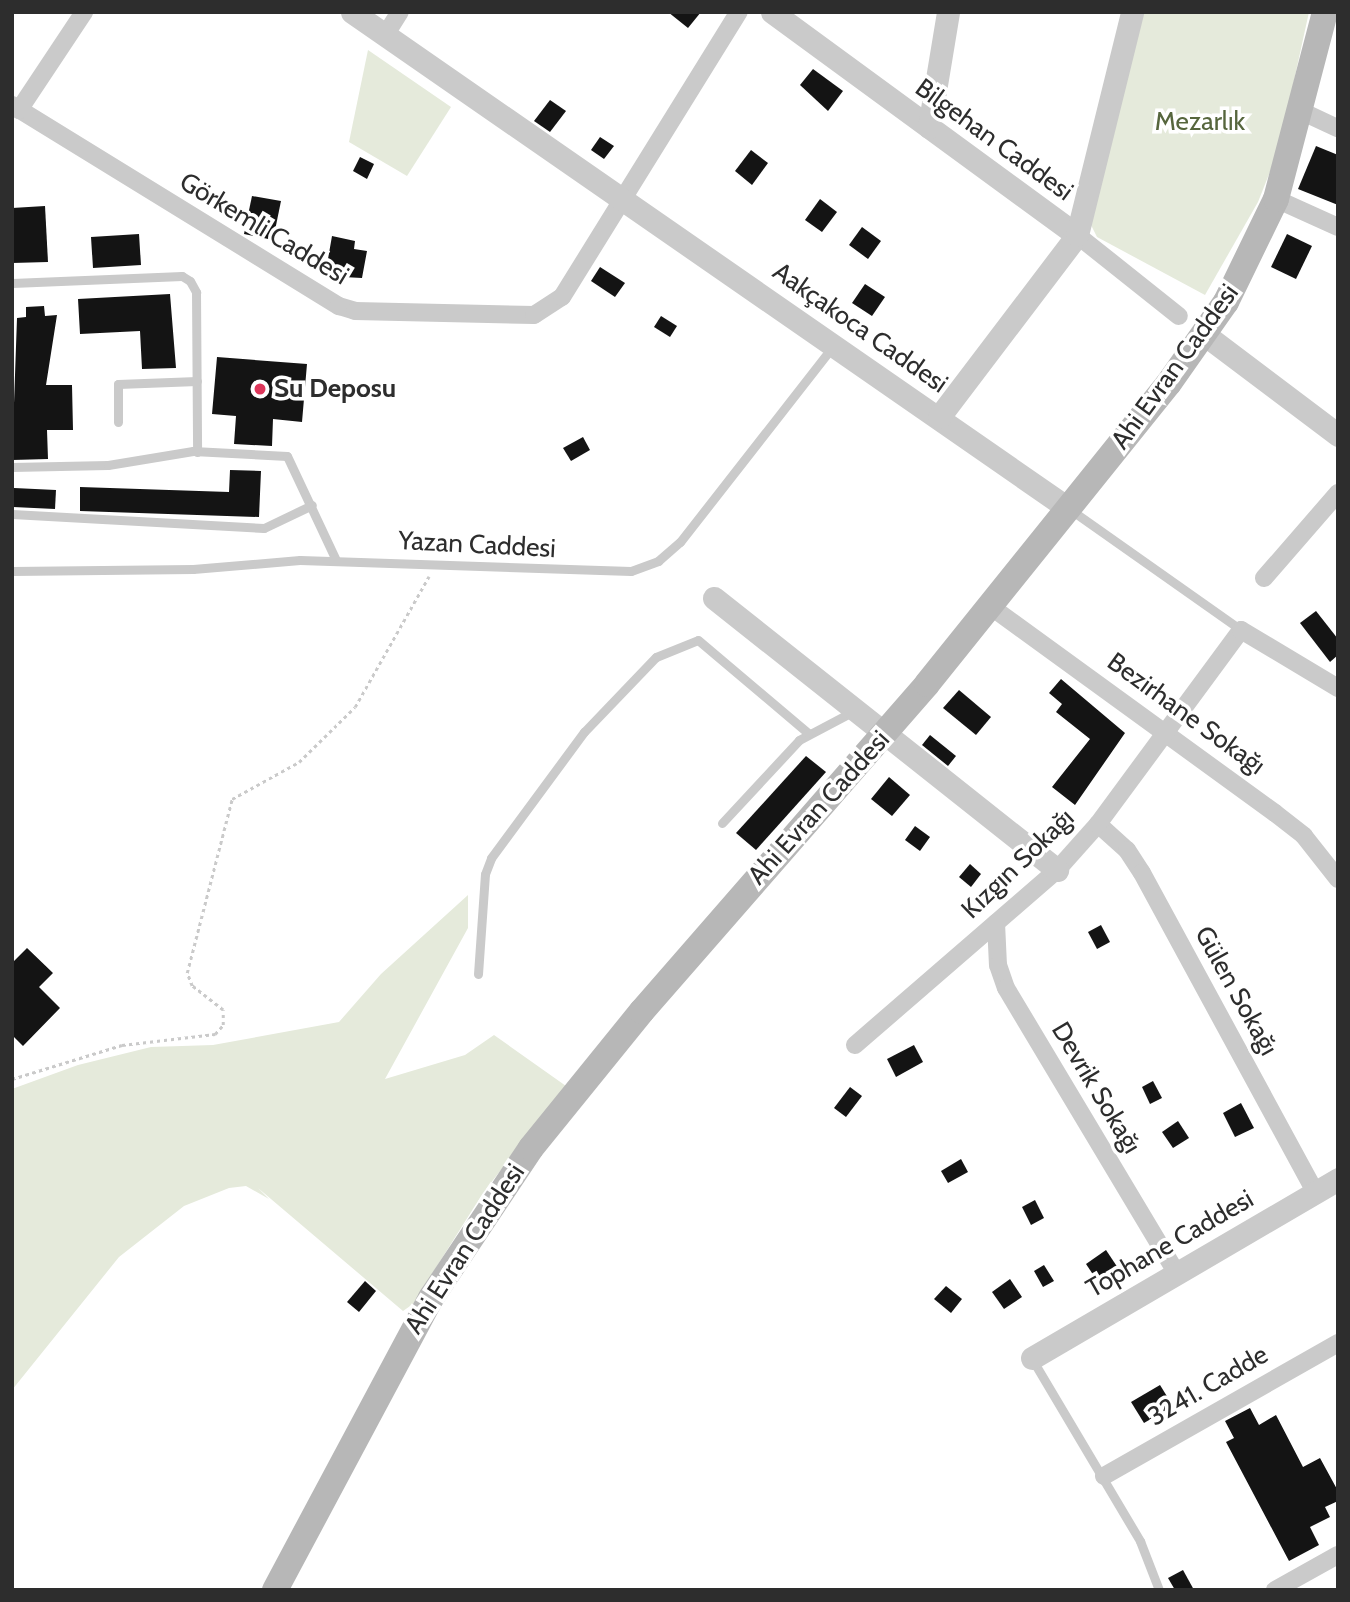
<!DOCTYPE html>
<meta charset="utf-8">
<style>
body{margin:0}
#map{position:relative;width:1350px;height:1602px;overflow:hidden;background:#fff;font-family:Cabin,sans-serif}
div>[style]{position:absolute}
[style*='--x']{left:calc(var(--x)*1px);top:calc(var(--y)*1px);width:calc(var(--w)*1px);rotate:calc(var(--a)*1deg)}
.green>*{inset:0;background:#e5eadb}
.building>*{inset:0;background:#141414}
.path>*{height:2.5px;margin-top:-1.25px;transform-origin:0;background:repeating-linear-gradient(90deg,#cacaca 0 3.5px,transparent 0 7px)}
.service>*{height:9px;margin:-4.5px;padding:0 4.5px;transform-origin:4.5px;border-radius:4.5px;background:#cacaca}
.minor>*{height:18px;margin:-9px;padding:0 9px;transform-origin:9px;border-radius:9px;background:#cacaca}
.tertiary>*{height:23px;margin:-11.5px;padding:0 11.5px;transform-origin:11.5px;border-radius:11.5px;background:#cacaca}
.secondary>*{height:26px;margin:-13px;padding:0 13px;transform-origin:13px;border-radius:13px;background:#b7b7b7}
.dots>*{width:19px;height:19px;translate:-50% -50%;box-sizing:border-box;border:4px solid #fff;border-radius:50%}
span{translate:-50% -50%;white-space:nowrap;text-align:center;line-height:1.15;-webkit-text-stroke:7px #fff;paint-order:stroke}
.park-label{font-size:26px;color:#56663d}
.street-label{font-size:26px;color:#2d2d2d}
.poi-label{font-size:26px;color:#2d2d2d;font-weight:700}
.left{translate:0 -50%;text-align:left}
.frame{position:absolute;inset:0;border:14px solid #2d2d2d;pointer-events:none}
</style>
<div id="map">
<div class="green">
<i style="clip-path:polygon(1142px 12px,1309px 12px,1279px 149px,1258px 202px,1205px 295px,1097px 237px,1089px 221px)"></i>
<i style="clip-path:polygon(368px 50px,451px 107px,407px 176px,349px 142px)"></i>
<i style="clip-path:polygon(468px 895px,468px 928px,385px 1079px,465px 1055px,494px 1035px,566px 1086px,483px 1193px,413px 1304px,403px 1311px,258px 1188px,269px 1199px,246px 1186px,229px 1188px,184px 1206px,119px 1257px,12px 1390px,12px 1089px,78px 1065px,151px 1047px,213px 1045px,339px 1022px,381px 974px)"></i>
</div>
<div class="building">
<i style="clip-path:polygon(668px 12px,701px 12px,688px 28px)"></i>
<i style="clip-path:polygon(813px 69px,843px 91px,828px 111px,800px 85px)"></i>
<i style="clip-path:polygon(550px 100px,566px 111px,550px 132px,534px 121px)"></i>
<i style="clip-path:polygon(600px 137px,614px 146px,604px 159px,591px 150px)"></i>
<i style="clip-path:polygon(1316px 146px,1338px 155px,1338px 205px,1298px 189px)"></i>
<i style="clip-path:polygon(751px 150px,768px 163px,752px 185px,735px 171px)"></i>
<i style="clip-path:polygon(360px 157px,374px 164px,367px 179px,353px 171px)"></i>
<i style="clip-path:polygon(252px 196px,281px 201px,273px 240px,244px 234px)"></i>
<i style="clip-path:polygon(820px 199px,837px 212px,822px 232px,805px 220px)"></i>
<i style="clip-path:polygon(45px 206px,48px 262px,12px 263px,12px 208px)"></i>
<i style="clip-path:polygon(862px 227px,881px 241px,868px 259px,849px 245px)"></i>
<i style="clip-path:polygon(139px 234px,141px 265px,93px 268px,91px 237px)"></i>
<i style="clip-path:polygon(1287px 234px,1312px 246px,1296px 279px,1271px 267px)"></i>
<i style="clip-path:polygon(332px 236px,355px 241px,354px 249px,367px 251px,362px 278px,325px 276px)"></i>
<i style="clip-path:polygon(600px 267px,625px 283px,615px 297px,591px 281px)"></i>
<i style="clip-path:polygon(865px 284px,885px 297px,872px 316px,852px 303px)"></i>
<i style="clip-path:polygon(170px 294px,176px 368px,142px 369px,140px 331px,80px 334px,78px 299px)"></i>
<i style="clip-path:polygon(44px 306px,45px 316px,57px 315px,46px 385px,72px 385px,73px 430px,47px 430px,48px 459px,12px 460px,17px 318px,26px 317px,26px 307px)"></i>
<i style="clip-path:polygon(661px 316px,677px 326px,670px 337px,654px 327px)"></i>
<i style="clip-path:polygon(217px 357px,307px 364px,302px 422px,273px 419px,272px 446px,234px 444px,236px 416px,212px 414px)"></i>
<i style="clip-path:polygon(583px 437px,590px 450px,571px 461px,563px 448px)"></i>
<i style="clip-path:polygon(230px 470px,261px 471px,259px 517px,80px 511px,80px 487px,229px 492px)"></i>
<i style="clip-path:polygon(14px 488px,56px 490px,55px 509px,13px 507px)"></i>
<i style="clip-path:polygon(1316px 611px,1338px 639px,1338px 655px,1330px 662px,1300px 623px)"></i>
<i style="clip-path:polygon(1061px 679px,1125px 733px,1075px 805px,1052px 787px,1090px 739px,1056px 712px,1062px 704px,1049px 693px)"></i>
<i style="clip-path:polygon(959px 690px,991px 717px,976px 735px,943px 708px)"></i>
<i style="clip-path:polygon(930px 735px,956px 756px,948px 766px,922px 745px)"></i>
<i style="clip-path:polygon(806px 756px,826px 772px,756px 850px,736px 833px)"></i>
<i style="clip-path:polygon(889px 777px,910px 795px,892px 816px,871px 799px)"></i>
<i style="clip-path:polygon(915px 826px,930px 837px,920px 851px,905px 840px)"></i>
<i style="clip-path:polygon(970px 864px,981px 874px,971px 887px,959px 877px)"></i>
<i style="clip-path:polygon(1101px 925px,1110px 942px,1097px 949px,1088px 932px)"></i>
<i style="clip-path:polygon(27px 948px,53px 973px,39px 987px,60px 1008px,23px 1046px,12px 1035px,12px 963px)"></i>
<i style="clip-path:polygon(914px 1045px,923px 1062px,896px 1077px,887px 1059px)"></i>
<i style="clip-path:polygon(1153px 1081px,1162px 1098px,1150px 1104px,1142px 1087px)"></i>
<i style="clip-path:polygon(850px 1087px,862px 1096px,846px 1117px,834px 1108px)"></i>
<i style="clip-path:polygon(1241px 1103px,1254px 1128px,1235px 1137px,1223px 1113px)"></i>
<i style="clip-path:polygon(1178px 1121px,1189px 1138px,1173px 1148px,1162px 1132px)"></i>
<i style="clip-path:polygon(961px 1159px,968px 1172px,948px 1183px,941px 1171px)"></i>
<i style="clip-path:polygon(1035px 1200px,1044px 1218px,1031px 1225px,1022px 1207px)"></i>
<i style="clip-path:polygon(1106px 1250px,1120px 1271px,1100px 1285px,1086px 1264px)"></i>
<i style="clip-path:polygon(1044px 1265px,1054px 1281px,1043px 1287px,1034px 1271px)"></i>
<i style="clip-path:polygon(1010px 1279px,1022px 1297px,1004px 1309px,992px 1292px)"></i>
<i style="clip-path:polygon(365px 1281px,376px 1291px,359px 1312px,347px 1302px)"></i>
<i style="clip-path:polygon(946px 1286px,962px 1299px,951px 1313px,934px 1299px)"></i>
<i style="clip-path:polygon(1160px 1385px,1173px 1406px,1144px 1423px,1131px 1402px)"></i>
<i style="clip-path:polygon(1250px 1408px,1259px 1425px,1276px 1415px,1303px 1467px,1320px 1458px,1338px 1491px,1338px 1501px,1325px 1507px,1330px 1517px,1310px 1527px,1319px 1545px,1289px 1561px,1226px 1442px,1234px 1438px,1225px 1421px)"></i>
<i style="clip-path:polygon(1183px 1570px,1194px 1590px,1175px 1590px,1168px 1578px)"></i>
</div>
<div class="path">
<i style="--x:12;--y:1079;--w:115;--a:-17.2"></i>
<i style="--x:122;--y:1045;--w:94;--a:-6.7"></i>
<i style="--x:215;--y:1034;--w:12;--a:-48"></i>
<i style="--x:223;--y:1025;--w:15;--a:-90"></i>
<i style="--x:223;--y:1010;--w:39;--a:-142"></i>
<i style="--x:192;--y:986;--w:14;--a:-111"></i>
<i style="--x:187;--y:973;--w:180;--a:-75.5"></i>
<i style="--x:232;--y:799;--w:77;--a:-28.9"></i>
<i style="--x:299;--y:762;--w:78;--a:-44.5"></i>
<i style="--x:355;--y:707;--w:150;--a:-60.5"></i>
</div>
<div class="service">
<i style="--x:12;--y:283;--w:170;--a:-2.4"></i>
<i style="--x:182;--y:276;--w:9;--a:32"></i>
<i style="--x:190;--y:281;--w:13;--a:61"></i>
<i style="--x:196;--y:292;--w:160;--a:89.6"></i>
<i style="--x:118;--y:422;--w:38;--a:-90"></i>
<i style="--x:118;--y:384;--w:79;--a:-2.2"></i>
<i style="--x:12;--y:467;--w:96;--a:-1.2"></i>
<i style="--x:108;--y:465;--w:86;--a:-9.4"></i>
<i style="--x:193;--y:451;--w:94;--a:3"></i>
<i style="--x:287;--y:456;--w:115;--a:64.8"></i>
<i style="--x:1071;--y:510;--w:208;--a:35.2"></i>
<i style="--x:12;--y:514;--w:252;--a:3.2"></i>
<i style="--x:264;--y:528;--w:53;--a:-25.6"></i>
<i style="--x:12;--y:571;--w:181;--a:-0.6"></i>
<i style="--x:193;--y:569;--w:107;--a:-4.8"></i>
<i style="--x:300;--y:560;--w:331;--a:1.9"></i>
<i style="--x:631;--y:571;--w:29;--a:-20"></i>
<i style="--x:658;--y:561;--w:29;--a:-41"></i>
<i style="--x:680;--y:542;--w:249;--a:-52"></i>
<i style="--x:722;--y:823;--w:113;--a:-47.1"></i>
<i style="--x:799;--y:740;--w:62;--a:-27.8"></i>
<i style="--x:478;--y:974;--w:100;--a:-86"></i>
<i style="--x:485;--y:874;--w:17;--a:-69"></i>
<i style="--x:491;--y:858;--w:157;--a:-53.6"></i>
<i style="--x:584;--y:732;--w:104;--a:-46.2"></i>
<i style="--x:656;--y:657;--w:45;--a:-22"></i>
<i style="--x:698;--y:640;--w:144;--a:40.2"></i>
<i style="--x:1032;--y:1359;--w:212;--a:59.3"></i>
<i style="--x:1140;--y:1541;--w:53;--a:68.8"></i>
</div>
<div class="minor">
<i style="--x:386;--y:34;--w:26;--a:-58"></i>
<i style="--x:12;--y:105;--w:384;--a:31.6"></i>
<i style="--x:339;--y:306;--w:17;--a:17"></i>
<i style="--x:355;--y:311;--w:179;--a:1.3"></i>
<i style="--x:534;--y:315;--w:33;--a:-33"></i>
<i style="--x:562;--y:297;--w:335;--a:-58.2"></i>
<i style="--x:19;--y:110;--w:118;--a:-56.4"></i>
<i style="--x:1303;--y:112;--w:38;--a:25"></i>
<i style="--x:1276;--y:199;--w:68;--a:24.3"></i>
<i style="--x:1077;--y:235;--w:130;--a:38.5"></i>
<i style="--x:1264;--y:578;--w:113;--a:-49"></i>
<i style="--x:990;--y:606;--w:352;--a:36"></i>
<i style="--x:1275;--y:813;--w:37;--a:38"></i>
<i style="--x:1304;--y:836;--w:55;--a:51.7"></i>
<i style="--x:1098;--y:824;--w:39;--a:42"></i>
<i style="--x:1127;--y:850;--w:27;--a:57"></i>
<i style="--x:1142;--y:873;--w:363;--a:61.5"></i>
<i style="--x:996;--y:923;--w:42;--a:87.3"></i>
<i style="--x:998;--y:965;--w:24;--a:71"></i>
<i style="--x:1006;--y:988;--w:331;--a:59.1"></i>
<i style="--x:855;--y:1045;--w:267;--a:-40.9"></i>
<i style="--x:1057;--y:870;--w:62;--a:-48.3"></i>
<i style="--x:1098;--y:824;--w:241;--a:-53.6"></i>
<i style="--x:1241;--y:630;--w:113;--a:30.9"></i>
<i style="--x:1104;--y:1476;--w:269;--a:-29.6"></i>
<i style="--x:1275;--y:1590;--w:72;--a:-29.1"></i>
</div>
<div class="tertiary">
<i style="--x:352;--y:12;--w:872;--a:34.73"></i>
<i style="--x:772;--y:12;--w:378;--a:36.2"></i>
<i style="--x:929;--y:127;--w:117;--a:-80.6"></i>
<i style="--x:1204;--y:334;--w:168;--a:37"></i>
<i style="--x:939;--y:417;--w:228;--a:-52.8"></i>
<i style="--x:1077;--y:235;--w:230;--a:-76.1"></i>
<i style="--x:714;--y:598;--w:438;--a:38.4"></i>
<i style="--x:1032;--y:1358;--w:355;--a:-30.3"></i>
</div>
<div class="secondary">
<i style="--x:275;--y:1590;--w:331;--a:-61.9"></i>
<i style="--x:431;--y:1298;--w:180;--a:-56.3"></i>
<i style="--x:531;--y:1148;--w:176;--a:-51"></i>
<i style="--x:642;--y:1011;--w:434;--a:-48.9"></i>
<i style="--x:927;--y:684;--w:386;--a:-51.2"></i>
<i style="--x:1169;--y:383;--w:99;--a:-54.9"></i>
<i style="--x:1226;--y:302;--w:114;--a:-64.1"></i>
<i style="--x:1276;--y:199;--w:193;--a:-75.3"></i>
</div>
<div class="dots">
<i style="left:260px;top:389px;background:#dd365a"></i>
</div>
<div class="park-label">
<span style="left:1200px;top:122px">Mezarlık</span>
</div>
<div class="street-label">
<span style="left:994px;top:140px;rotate:36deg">Bilgehan Caddesi</span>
<span style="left:264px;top:229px;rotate:31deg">Görkemli Caddesi</span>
<span style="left:860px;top:328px;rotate:35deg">Aakçakoca Caddesi</span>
<span style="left:1175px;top:367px;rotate:-54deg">Ahi Evran Caddesi</span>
<span style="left:477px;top:545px;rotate:3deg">Yazan Caddesi</span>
<span style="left:1186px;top:714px;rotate:36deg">Bezirhane Sokağı</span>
<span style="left:819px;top:808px;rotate:-48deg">Ahi Evran Caddesi</span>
<span style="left:1018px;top:864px;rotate:-44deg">Kızgın Sokağı</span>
<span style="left:1236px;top:991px;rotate:61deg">Gülen Sokağı</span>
<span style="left:1096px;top:1088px;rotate:59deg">Devrik Sokağı</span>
<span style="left:1170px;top:1244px;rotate:-30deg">Tophane Caddesi</span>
<span style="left:465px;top:1249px;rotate:-57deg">Ahi Evran Caddesi</span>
<span style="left:1208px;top:1386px;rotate:-30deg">3241. Cadde</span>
</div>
<div class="poi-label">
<span class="left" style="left:274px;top:389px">Su Deposu</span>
</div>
<div class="frame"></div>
</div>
